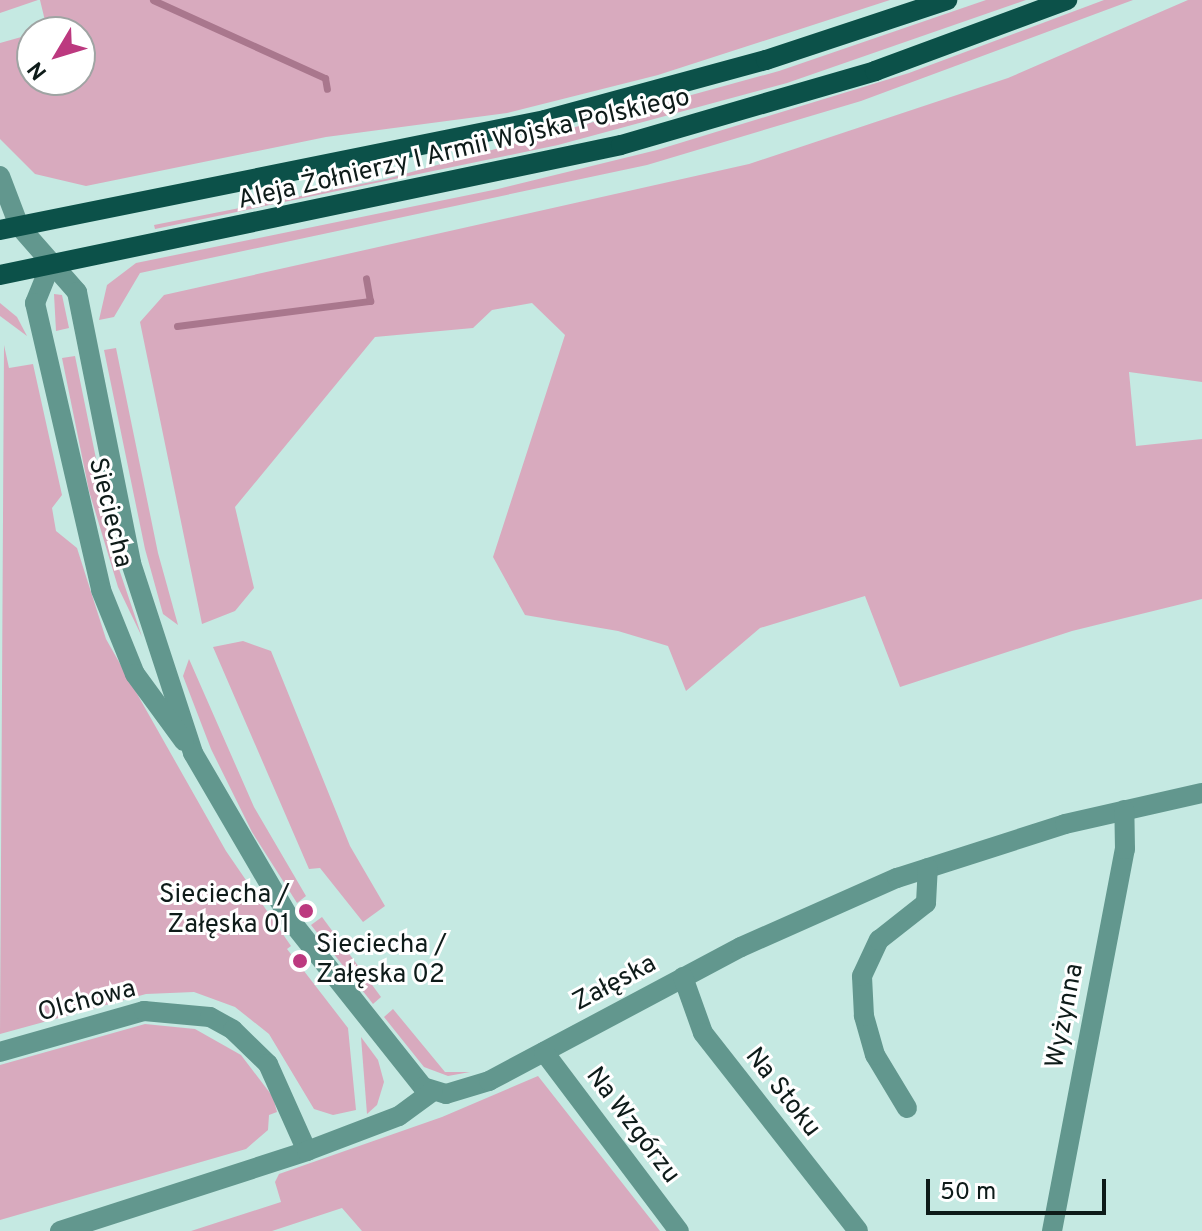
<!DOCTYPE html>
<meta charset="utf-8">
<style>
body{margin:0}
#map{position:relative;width:1202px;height:1231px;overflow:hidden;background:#c5e9e2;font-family:Overpass,sans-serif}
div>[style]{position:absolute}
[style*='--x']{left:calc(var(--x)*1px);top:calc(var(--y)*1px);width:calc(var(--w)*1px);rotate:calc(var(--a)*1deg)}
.green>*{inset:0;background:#d8aabe}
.stream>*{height:7px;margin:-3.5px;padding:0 3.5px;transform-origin:3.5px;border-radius:3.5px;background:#a9778d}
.street>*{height:20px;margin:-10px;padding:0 10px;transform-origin:10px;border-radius:10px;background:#62978e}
.primary>*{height:20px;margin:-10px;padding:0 10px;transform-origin:10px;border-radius:10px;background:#0c5149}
.dots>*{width:22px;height:22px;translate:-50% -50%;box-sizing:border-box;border:4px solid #fff;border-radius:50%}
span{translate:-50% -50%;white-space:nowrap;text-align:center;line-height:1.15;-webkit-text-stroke:6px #fff;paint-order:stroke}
.street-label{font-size:26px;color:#0e1b19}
.poi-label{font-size:26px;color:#0e1b19}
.right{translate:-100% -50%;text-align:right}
.left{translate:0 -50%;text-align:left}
.north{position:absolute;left:16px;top:16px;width:80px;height:80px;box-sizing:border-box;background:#fff;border:2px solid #9fa4a3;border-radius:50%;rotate:232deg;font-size:22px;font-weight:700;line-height:32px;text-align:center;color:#0e1b19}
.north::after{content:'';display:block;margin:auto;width:28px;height:36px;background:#bc397f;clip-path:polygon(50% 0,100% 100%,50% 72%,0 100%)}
.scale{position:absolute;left:926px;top:1179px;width:180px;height:36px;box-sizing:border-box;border:4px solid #0e1b19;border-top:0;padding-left:10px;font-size:24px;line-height:28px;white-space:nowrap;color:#0e1b19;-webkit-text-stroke:6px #fff;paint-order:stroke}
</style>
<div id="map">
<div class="green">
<i style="clip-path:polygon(0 0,38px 0,0 13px)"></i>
<i style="clip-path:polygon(40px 0,890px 0,658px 75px,507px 113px,326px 137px,86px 186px,35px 174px,0 139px,0 43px,32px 34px,32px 80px,80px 80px,80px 32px,54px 32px,61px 26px,37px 32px,47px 29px)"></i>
<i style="clip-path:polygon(986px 0,1026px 0,787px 83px,558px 145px,155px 229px,154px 225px,386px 179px,779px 71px)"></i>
<i style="clip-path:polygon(1104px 0,1133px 0,861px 101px,647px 165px,140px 273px,114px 317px,99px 320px,107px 285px,136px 263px,498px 189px,657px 150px,909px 73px)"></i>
<i style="clip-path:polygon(1188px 0,1202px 0,1202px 382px,1129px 372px,1136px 446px,1202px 439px,1202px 599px,1072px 631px,900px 687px,865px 596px,760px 628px,686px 691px,668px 646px,618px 631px,525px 615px,493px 557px,565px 335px,532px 303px,492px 310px,473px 328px,375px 337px,235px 507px,254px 588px,235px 611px,202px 624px,140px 322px,164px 295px,749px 164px,1008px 78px)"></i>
<i style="clip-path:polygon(54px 294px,62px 295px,69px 328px,56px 331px)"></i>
<i style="clip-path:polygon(0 303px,17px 317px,27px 336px,0 316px)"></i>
<i style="clip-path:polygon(4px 345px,9px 368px,33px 364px,62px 495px,52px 508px,56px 531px,77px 548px,106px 639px,226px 851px,291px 946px,287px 949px,348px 1028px,356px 1110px,333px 1115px,314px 1109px,269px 1034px,235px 1007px,194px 992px,146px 994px,0 1034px)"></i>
<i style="clip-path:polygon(116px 348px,158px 553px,178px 625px,163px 614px,145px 549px,104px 350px)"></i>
<i style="clip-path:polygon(75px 356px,118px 566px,142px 637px,118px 587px,89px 491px,62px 358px)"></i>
<i style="clip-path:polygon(243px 641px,271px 651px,350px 846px,385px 906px,363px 922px,320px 868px,309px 869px,213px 647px)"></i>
<i style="clip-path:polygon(189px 659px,254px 807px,306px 896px,297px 903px,252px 832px,211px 749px,183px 676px)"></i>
<i style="clip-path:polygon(322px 917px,381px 997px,373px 1004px,311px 925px)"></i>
<i style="clip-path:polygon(393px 1009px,445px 1072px,470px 1072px,448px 1076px,424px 1067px,384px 1017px)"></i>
<i style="clip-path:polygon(145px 1024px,195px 1029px,241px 1055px,273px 1097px,277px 1112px,269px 1115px,268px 1130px,246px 1149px,0 1220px,0 1065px)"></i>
<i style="clip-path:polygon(361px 1037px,378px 1060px,384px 1082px,377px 1105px,367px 1114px)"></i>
<i style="clip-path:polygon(538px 1076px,660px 1231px,362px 1231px,342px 1208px,272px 1231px,191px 1231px,281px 1202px,275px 1182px,279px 1174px,442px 1117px)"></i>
</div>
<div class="stream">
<i style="--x:153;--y:0;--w:189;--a:24.4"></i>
<i style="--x:325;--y:78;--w:11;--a:80"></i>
<i style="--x:177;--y:326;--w:195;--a:-7.4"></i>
<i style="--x:370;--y:301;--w:23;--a:-100"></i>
</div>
<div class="street">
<i style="--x:0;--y:176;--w:53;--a:69.2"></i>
<i style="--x:19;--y:226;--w:88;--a:48.7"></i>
<i style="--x:77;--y:292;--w:276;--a:78.7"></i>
<i style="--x:131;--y:563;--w:200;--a:71.9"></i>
<i style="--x:193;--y:753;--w:194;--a:59.7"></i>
<i style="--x:291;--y:921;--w:212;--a:51.5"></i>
<i style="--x:423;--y:1087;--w:24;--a:17"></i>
<i style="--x:446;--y:1094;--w:45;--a:-16.8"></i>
<i style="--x:489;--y:1081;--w:285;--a:-28"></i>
<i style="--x:741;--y:947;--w:171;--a:-23.9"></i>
<i style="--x:897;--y:878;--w:176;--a:-17.8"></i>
<i style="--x:1065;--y:824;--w:140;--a:-12.8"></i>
<i style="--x:50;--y:266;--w:40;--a:112"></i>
<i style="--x:35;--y:303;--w:294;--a:77"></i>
<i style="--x:101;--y:590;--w:91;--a:68"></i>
<i style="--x:135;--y:674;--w:83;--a:53.8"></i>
<i style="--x:683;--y:977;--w:59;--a:70.3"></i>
<i style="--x:703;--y:1033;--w:251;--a:51.9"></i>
<i style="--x:0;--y:1052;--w:150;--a:-15.9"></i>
<i style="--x:144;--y:1011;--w:66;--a:5.2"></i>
<i style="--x:210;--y:1017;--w:26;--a:29"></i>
<i style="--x:233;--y:1030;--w:49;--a:44.2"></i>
<i style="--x:268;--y:1064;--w:95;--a:65.9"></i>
<i style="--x:544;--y:1052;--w:224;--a:53"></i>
<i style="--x:907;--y:1108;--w:62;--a:-121.1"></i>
<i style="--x:875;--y:1055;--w:41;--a:-105.8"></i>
<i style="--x:864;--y:1016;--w:40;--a:-92.9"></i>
<i style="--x:862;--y:976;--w:40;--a:-65"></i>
<i style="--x:879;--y:940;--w:60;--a:-38.2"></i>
<i style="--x:926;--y:903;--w:35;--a:-87"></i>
<i style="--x:60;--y:1231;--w:260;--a:-17.9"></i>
<i style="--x:307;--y:1151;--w:98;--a:-20.8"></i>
<i style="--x:399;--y:1116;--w:42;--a:-36.3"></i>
<i style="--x:1052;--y:1231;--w:389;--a:-79.2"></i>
<i style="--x:1125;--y:849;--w:39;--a:-91"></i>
</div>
<div class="primary">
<i style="--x:0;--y:230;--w:556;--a:-11.41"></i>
<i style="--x:545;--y:120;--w:229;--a:-15.2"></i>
<i style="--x:766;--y:60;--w:191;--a:-18.3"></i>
<i style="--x:0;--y:275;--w:634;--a:-11.82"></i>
<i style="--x:621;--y:145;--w:265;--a:-16.2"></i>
<i style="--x:875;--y:71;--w:205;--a:-20.3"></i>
</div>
<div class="dots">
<i style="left:306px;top:911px;background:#bc397f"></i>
<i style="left:300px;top:961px;background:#bc397f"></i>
</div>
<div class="street-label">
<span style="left:464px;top:150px;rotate:-13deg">Aleja Żołnierzy I Armii Wojska Polskiego</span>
<span style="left:109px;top:513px;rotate:76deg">Sieciecha</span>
<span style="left:615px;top:984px;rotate:-28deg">Załęska</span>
<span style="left:87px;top:1002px;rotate:-15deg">Olchowa</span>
<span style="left:1066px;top:1016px;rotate:-79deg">Wyżynna</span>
<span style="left:782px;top:1093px;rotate:52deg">Na Stoku</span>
<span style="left:632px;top:1126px;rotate:53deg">Na Wzgórzu</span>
</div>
<div class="poi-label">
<span class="right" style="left:290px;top:911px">Sieciecha /<br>Załęska 01</span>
<span class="left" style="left:316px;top:961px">Sieciecha /<br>Załęska 02</span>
</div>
<div class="north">N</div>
<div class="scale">50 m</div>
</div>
